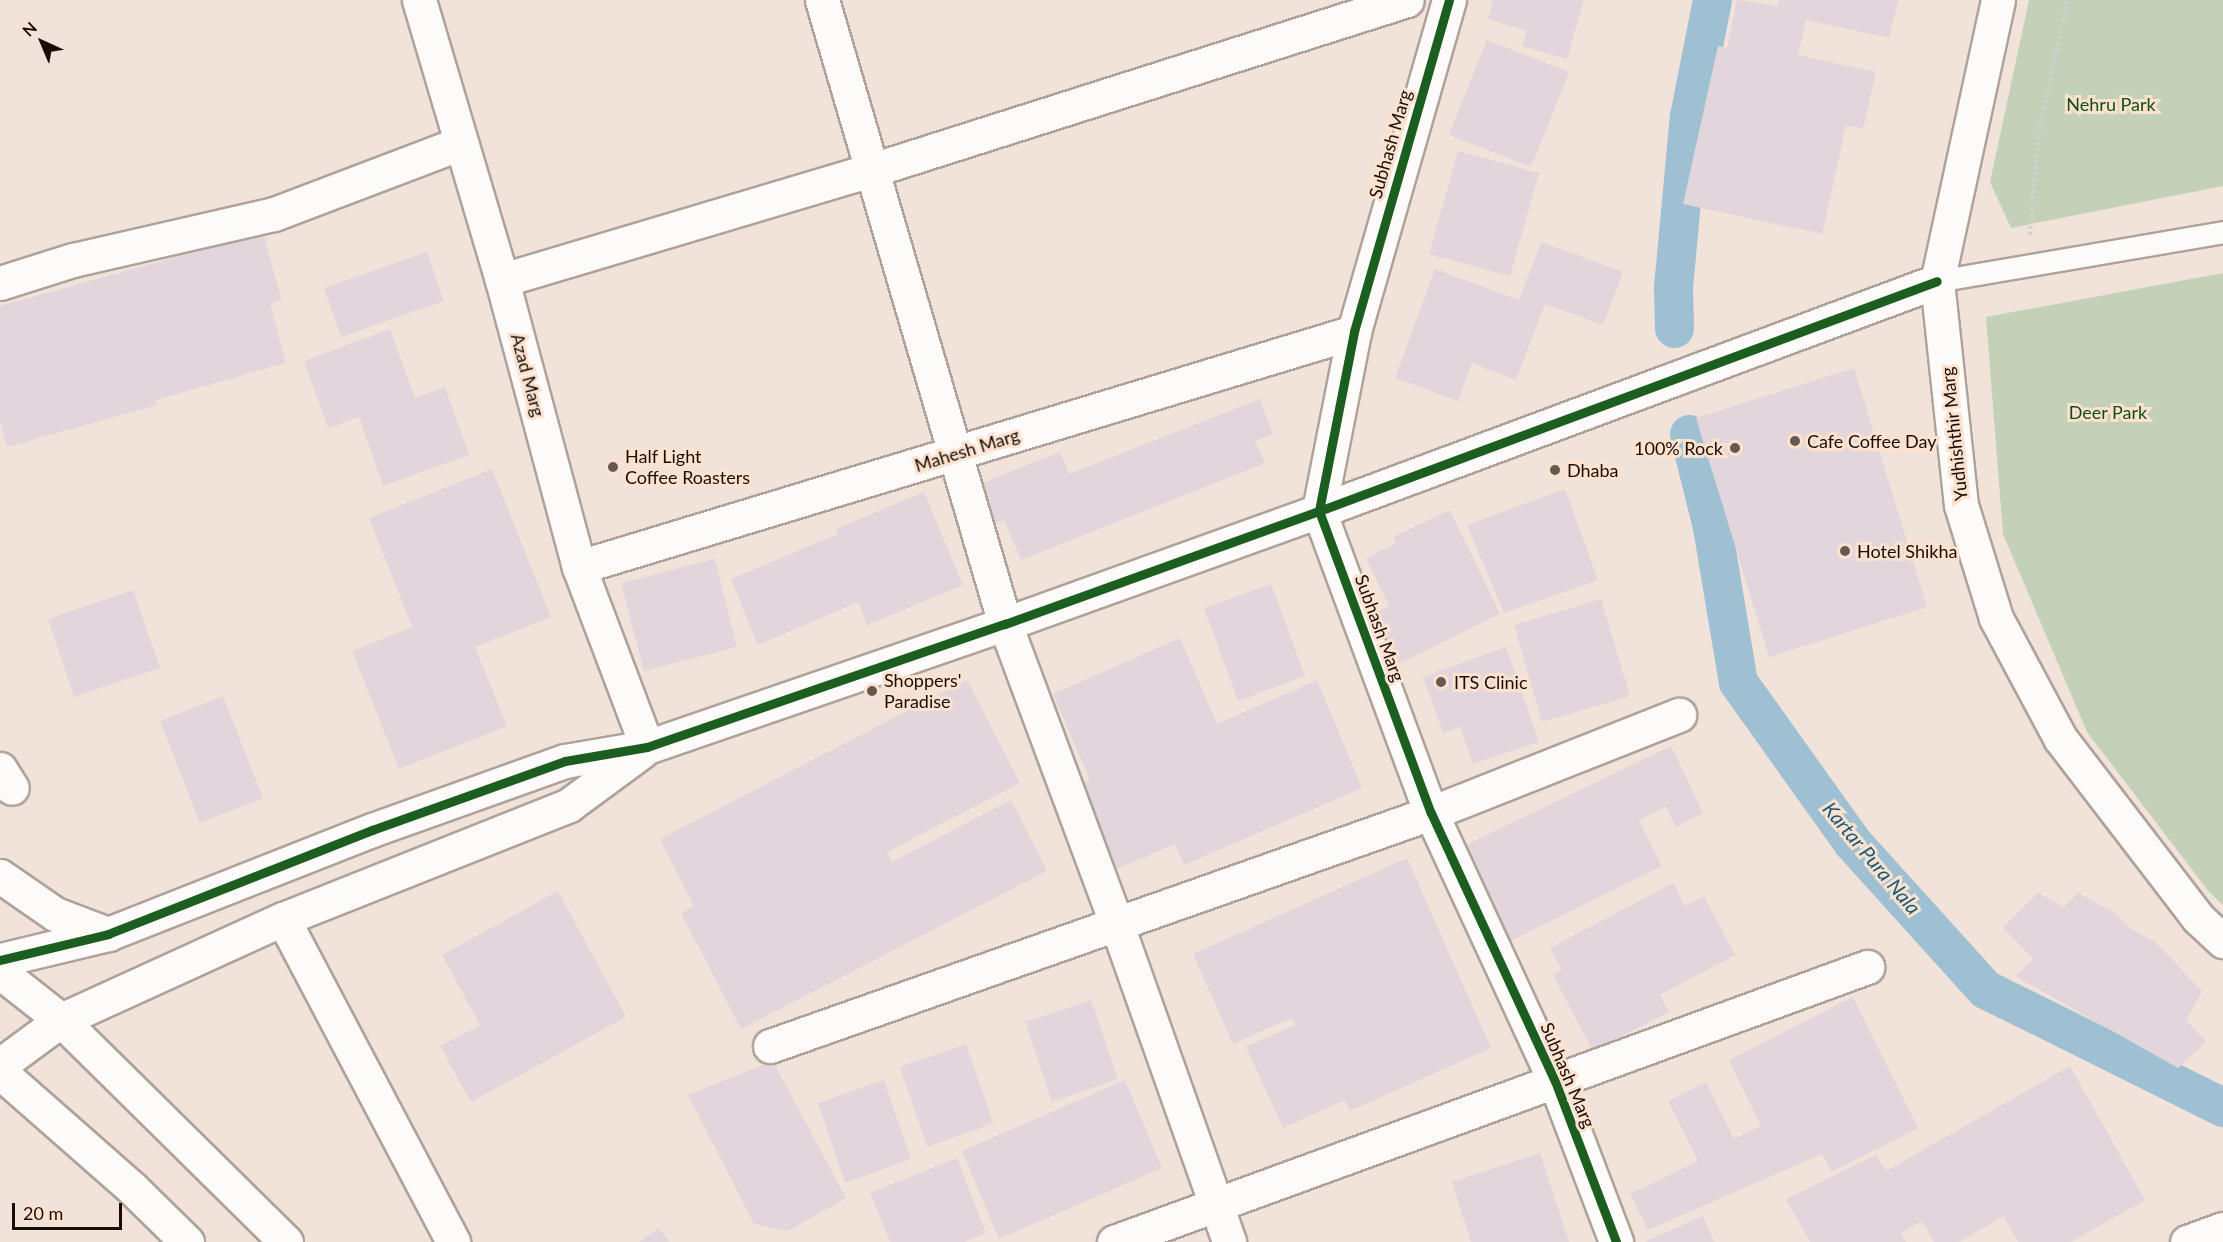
<!DOCTYPE html>
<style>
body{margin:0}
#map{position:relative;width:2223px;height:1242px;overflow:hidden;background:#f2e3da;font-family:Lato,sans-serif}
div>[style]{position:absolute}
[style*='--x']{left:calc(var(--x)*1px);top:calc(var(--y)*1px);width:calc(var(--w)*1px);rotate:calc(var(--a)*1deg)}
.green>*{inset:0;background:#c4d1b9}
.canal>*{height:39px;margin:-19.5px;padding:0 19.5px;transform-origin:19.5px;border-radius:19.5px;background:#9ec0d2}
.building>*{inset:0;background:#e2d5db}
.path>*{height:4px;margin-top:-2px;transform-origin:0;background:repeating-linear-gradient(90deg,#d5d0cd 0 3px,transparent 0 6px)}
.roads{filter:drop-shadow(2px 0 #aea29a) drop-shadow(-2px 0 #aea29a) drop-shadow(0 2px #aea29a) drop-shadow(0 -2px #aea29a)}
.lane>*{height:21px;margin:-10.5px;padding:0 10.5px;transform-origin:10.5px;border-radius:10.5px;background:#fdfbf9}
.street>*{height:33px;margin:-16.5px;padding:0 16.5px;transform-origin:16.5px;border-radius:16.5px;background:#fdfbf9}
.secondary>*{height:33px;margin:-16.5px;padding:0 16.5px;transform-origin:16.5px;border-radius:16.5px;background:#fdfbf9}
.cycleway>*{height:9px;margin:-4.5px;padding:0 4.5px;transform-origin:4.5px;border-radius:4.5px;background:#1b5e20}
.dots>*{width:16px;height:16px;translate:-50% -50%;box-sizing:border-box;border:3px solid #fce2cf;border-radius:50%}
span{translate:-50% -50%;white-space:nowrap;text-align:center;line-height:1.15;-webkit-text-stroke:6px #fce2cf;paint-order:stroke}
.park-label{font-size:18px;color:#134e1a}
.street-label{font-size:18px;color:#190e07}
.poi-label{font-size:18px;color:#190e07}
.left{translate:0 -50%;text-align:left}
.right{translate:-100% -50%;text-align:right}
.water-label{font-size:20px;color:#165978;font-style:italic}
.north{position:absolute;left:12px;top:12px;width:60px;height:60px;-webkit-text-stroke:4px #fce2cf;paint-order:stroke;rotate:316deg;font-size:16px;font-weight:700;line-height:24px;text-align:center;color:#190e07}
.north::after{content:'';display:block;margin:auto;width:21px;height:27px;background:#190e07;clip-path:polygon(50% 0,100% 100%,50% 72%,0 100%)}
.scale{position:absolute;left:12px;top:1203px;width:110px;height:27px;box-sizing:border-box;border:3px solid #190e07;border-top:0;padding-left:8px;font-size:18px;line-height:21px;white-space:nowrap;color:#190e07;-webkit-text-stroke:4px #fce2cf;paint-order:stroke}
</style>
<div id="map">
<div class="green">
<i style="clip-path:polygon(2029px 0,2223px 0,2223px 186px,2011px 228px,1990px 182px)"></i>
<i style="clip-path:polygon(2223px 273px,2223px 905px,2209px 892px,2087px 732px,2003px 534px,1986px 317px)"></i>
</div>
<div class="canal">
<i style="--x:1674;--y:328;--w:41;--a:-91.4"></i>
<i style="--x:1673;--y:287;--w:172;--a:-84.7"></i>
<i style="--x:1689;--y:116;--w:118;--a:-78.8"></i>
<i style="--x:1689;--y:434;--w:96;--a:76.1"></i>
<i style="--x:1712;--y:527;--w:157;--a:80.5"></i>
<i style="--x:1738;--y:682;--w:198;--a:54.5"></i>
<i style="--x:1853;--y:843;--w:197;--a:47.9"></i>
<i style="--x:1985;--y:989;--w:266;--a:26.4"></i>
</div>
<div class="building">
<i style="clip-path:polygon(1493px 0,1584px 0,1567px 59px,1522px 46px,1527px 31px,1488px 19px)"></i>
<i style="clip-path:polygon(1737px 0,1778px 6px,1779px 0,1898px 0,1889px 38px,1806px 20px,1798px 55px,1876px 72px,1863px 129px,1846px 125px,1822px 234px,1683px 204px,1718px 46px,1727px 48px)"></i>
<i style="clip-path:polygon(1487px 40px,1569px 72px,1531px 167px,1449px 135px)"></i>
<i style="clip-path:polygon(1458px 151px,1539px 173px,1510px 276px,1429px 254px)"></i>
<i style="clip-path:polygon(263px 233px,282px 301px,270px 303px,286px 363px,155px 400px,157px 405px,7px 447px,0 421px,0 306px)"></i>
<i style="clip-path:polygon(1541px 242px,1623px 272px,1603px 325px,1545px 304px,1516px 380px,1472px 363px,1458px 401px,1395px 378px,1435px 269px,1519px 300px)"></i>
<i style="clip-path:polygon(427px 252px,444px 301px,341px 337px,324px 288px)"></i>
<i style="clip-path:polygon(390px 329px,415px 398px,445px 387px,469px 455px,383px 486px,359px 417px,328px 428px,304px 361px)"></i>
<i style="clip-path:polygon(1854px 368px,1927px 607px,1769px 657px,1696px 418px)"></i>
<i style="clip-path:polygon(1260px 399px,1273px 434px,1255px 441px,1265px 463px,1021px 560px,1004px 520px,993px 524px,977px 485px,1060px 452px,1069px 474px)"></i>
<i style="clip-path:polygon(492px 469px,551px 617px,475px 647px,507px 726px,399px 769px,352px 651px,412px 627px,369px 518px)"></i>
<i style="clip-path:polygon(1565px 489px,1598px 580px,1504px 613px,1467px 525px)"></i>
<i style="clip-path:polygon(924px 492px,963px 585px,867px 625px,858px 602px,758px 645px,731px 579px,838px 534px,836px 529px)"></i>
<i style="clip-path:polygon(1450px 510px,1500px 614px,1398px 664px,1373px 613px,1389px 606px,1366px 558px,1396px 543px,1393px 537px)"></i>
<i style="clip-path:polygon(715px 559px,737px 647px,644px 671px,621px 583px)"></i>
<i style="clip-path:polygon(1271px 584px,1305px 676px,1238px 701px,1204px 608px)"></i>
<i style="clip-path:polygon(133px 590px,160px 668px,74px 697px,48px 619px)"></i>
<i style="clip-path:polygon(1601px 599px,1630px 696px,1542px 722px,1514px 625px)"></i>
<i style="clip-path:polygon(1180px 638px,1217px 724px,1317px 680px,1362px 788px,1184px 865px,1175px 844px,1112px 871px,1076px 787px,1090px 780px,1053px 694px)"></i>
<i style="clip-path:polygon(1506px 647px,1539px 742px,1473px 764px,1460px 727px,1443px 733px,1423px 677px)"></i>
<i style="clip-path:polygon(967px 680px,1020px 783px,887px 852px,892px 862px,1011px 800px,1047px 871px,741px 1029px,681px 913px,694px 906px,660px 839px)"></i>
<i style="clip-path:polygon(223px 696px,263px 798px,200px 823px,160px 721px)"></i>
<i style="clip-path:polygon(1671px 746px,1703px 813px,1676px 827px,1666px 806px,1639px 820px,1662px 866px,1502px 945px,1460px 848px)"></i>
<i style="clip-path:polygon(1407px 858px,1491px 1048px,1350px 1111px,1345px 1100px,1283px 1128px,1246px 1047px,1295px 1025px,1291px 1018px,1233px 1044px,1193px 954px)"></i>
<i style="clip-path:polygon(1673px 883px,1685px 906px,1704px 896px,1735px 955px,1660px 995px,1669px 1012px,1593px 1051px,1553px 975px,1562px 970px,1550px 948px)"></i>
<i style="clip-path:polygon(558px 891px,626px 1017px,471px 1102px,440px 1046px,480px 1025px,442px 955px)"></i>
<i style="clip-path:polygon(2038px 893px,2064px 907px,2078px 893px,2115px 913px,2128px 927px,2155px 942px,2202px 991px,2186px 1020px,2206px 1042px,2178px 1068px,2015px 976px,2033px 959px,2003px 927px)"></i>
<i style="clip-path:polygon(1853px 997px,1918px 1128px,1831px 1172px,1822px 1154px,1648px 1230px,1630px 1194px,1698px 1161px,1668px 1101px,1706px 1082px,1734px 1139px,1761px 1126px,1729px 1060px)"></i>
<i style="clip-path:polygon(1091px 1000px,1118px 1079px,1052px 1102px,1025px 1022px)"></i>
<i style="clip-path:polygon(966px 1044px,993px 1123px,927px 1147px,900px 1067px)"></i>
<i style="clip-path:polygon(773px 1061px,846px 1198px,788px 1231px,754px 1224px,688px 1095px)"></i>
<i style="clip-path:polygon(2070px 1066px,2145px 1200px,2071px 1242px,2018px 1242px,2004px 1216px,1959px 1242px,1934px 1242px,1922px 1221px,1901px 1233px,1906px 1242px,1810px 1242px,1786px 1199px,1876px 1155px,1886px 1171px)"></i>
<i style="clip-path:polygon(884px 1080px,911px 1159px,845px 1183px,818px 1103px)"></i>
<i style="clip-path:polygon(1125px 1080px,1162px 1168px,999px 1239px,962px 1151px)"></i>
<i style="clip-path:polygon(1540px 1153px,1569px 1242px,1471px 1242px,1452px 1182px)"></i>
<i style="clip-path:polygon(957px 1158px,986px 1233px,964px 1242px,890px 1242px,870px 1193px)"></i>
<i style="clip-path:polygon(1703px 1216px,1714px 1242px,1644px 1242px)"></i>
<i style="clip-path:polygon(659px 1228px,669px 1242px,639px 1242px)"></i>
</div>
<div class="path">
<i style="--x:2030;--y:235;--w:96;--a:-85.2"></i>
<i style="--x:2038;--y:139;--w:142;--a:-78.2"></i>
</div>
<div class="roads">
<div class="lane">
<i style="--x:1937;--y:281;--w:290;--a:-9.7"></i>
</div>
<div class="street">
<i style="--x:419;--y:0;--w:292;--a:73.5"></i>
<i style="--x:502;--y:280;--w:297;--a:75"></i>
<i style="--x:579;--y:567;--w:192;--a:69.3"></i>
<i style="--x:822;--y:0;--w:650;--a:73.66"></i>
<i style="--x:1005;--y:624;--w:321;--a:69.6"></i>
<i style="--x:1117;--y:925;--w:336;--a:70.5"></i>
<i style="--x:1449;--y:0;--w:345;--a:106"></i>
<i style="--x:1354;--y:332;--w:182;--a:101.1"></i>
<i style="--x:1319;--y:511;--w:322;--a:69.7"></i>
<i style="--x:1431;--y:813;--w:295;--a:65.2"></i>
<i style="--x:1555;--y:1081;--w:172;--a:69.2"></i>
<i style="--x:1998;--y:0;--w:288;--a:102.2"></i>
<i style="--x:1937;--y:281;--w:225;--a:83.9"></i>
<i style="--x:1961;--y:505;--w:118;--a:72.8"></i>
<i style="--x:1996;--y:618;--w:136;--a:61.9"></i>
<i style="--x:2060;--y:738;--w:227;--a:52.5"></i>
<i style="--x:2198;--y:918;--w:34;--a:43"></i>
<i style="--x:502;--y:280;--w:386;--a:-16.6"></i>
<i style="--x:872;--y:170;--w:561;--a:-17.63"></i>
<i style="--x:0;--y:283;--w:77;--a:-17.5"></i>
<i style="--x:73;--y:260;--w:206;--a:-12.9"></i>
<i style="--x:274;--y:214;--w:200;--a:-20.8"></i>
<i style="--x:579;--y:567;--w:810;--a:-16.87"></i>
<i style="--x:0;--y:769;--w:22;--a:58"></i>
<i style="--x:283;--y:919;--w:365;--a:62.2"></i>
<i style="--x:0;--y:960;--w:111;--a:-13.5"></i>
<i style="--x:108;--y:934;--w:284;--a:-21.5"></i>
<i style="--x:372;--y:830;--w:205;--a:-19.7"></i>
<i style="--x:565;--y:761;--w:83;--a:-9.7"></i>
<i style="--x:647;--y:747;--w:379;--a:-19"></i>
<i style="--x:1005;--y:624;--w:334;--a:-19.8"></i>
<i style="--x:1319;--y:511;--w:659;--a:-20.41"></i>
<i style="--x:61;--y:1020;--w:244;--a:-24.5"></i>
<i style="--x:283;--y:919;--w:308;--a:-21.7"></i>
<i style="--x:569;--y:805;--w:89;--a:-36.4"></i>
<i style="--x:770;--y:1046;--w:701;--a:-19.42"></i>
<i style="--x:1431;--y:813;--w:267;--a:-21.6"></i>
<i style="--x:1114;--y:1242;--w:802;--a:-20.06"></i>
<i style="--x:2187;--y:1242;--w:38;--a:-20"></i>
</div>
<div class="secondary">
<i style="--x:0;--y:876;--w:67;--a:34.6"></i>
<i style="--x:55;--y:914;--w:57;--a:20.7"></i>
<i style="--x:0;--y:972;--w:78;--a:38.2"></i>
<i style="--x:61;--y:1020;--w:316;--a:44.6"></i>
<i style="--x:0;--y:1065;--w:76;--a:-36.4"></i>
<i style="--x:0;--y:1072;--w:177;--a:41.3"></i>
<i style="--x:133;--y:1189;--w:76;--a:44.5"></i>
</div>
</div>
<div class="cycleway">
<i style="--x:1449;--y:0;--w:345;--a:106"></i>
<i style="--x:1354;--y:332;--w:182;--a:101.1"></i>
<i style="--x:1319;--y:511;--w:322;--a:69.7"></i>
<i style="--x:1431;--y:813;--w:295;--a:65.2"></i>
<i style="--x:1555;--y:1081;--w:172;--a:69.2"></i>
<i style="--x:0;--y:960;--w:111;--a:-13.5"></i>
<i style="--x:108;--y:934;--w:284;--a:-21.5"></i>
<i style="--x:372;--y:830;--w:205;--a:-19.7"></i>
<i style="--x:565;--y:761;--w:83;--a:-9.7"></i>
<i style="--x:647;--y:747;--w:379;--a:-19"></i>
<i style="--x:1005;--y:624;--w:334;--a:-19.8"></i>
<i style="--x:1319;--y:511;--w:659;--a:-20.41"></i>
</div>
<div class="dots">
<i style="left:1795px;top:441px;background:#655951"></i>
<i style="left:1735px;top:448px;background:#655951"></i>
<i style="left:613px;top:467px;background:#655951"></i>
<i style="left:1555px;top:470px;background:#655951"></i>
<i style="left:1845px;top:551px;background:#655951"></i>
<i style="left:1441px;top:682px;background:#655951"></i>
<i style="left:872px;top:691px;background:#655951"></i>
</div>
<div class="park-label">
<span style="left:2111px;top:104px">Nehru Park</span>
<span style="left:2108px;top:412px">Deer Park</span>
</div>
<div class="street-label">
<span style="left:1390px;top:144px;rotate:-74deg">Subhash Marg</span>
<span style="left:528px;top:375px;rotate:75deg">Azad Marg</span>
<span style="left:1954px;top:434px;rotate:-96deg">Yudhishthir Marg</span>
<span style="left:967px;top:450px;rotate:-17deg">Mahesh Marg</span>
<span style="left:1380px;top:628px;rotate:70deg">Subhash Marg</span>
<span style="left:1568px;top:1075px;rotate:67deg">Subhash Marg</span>
</div>
<div class="poi-label">
<span class="left" style="left:1807px;top:441px">Cafe Coffee Day</span>
<span class="right" style="left:1723px;top:448px">100% Rock</span>
<span class="left" style="left:625px;top:467px">Half Light<br>Coffee Roasters</span>
<span class="left" style="left:1567px;top:470px">Dhaba</span>
<span class="left" style="left:1857px;top:551px">Hotel Shikha</span>
<span class="left" style="left:884px;top:691px">Shoppers'<br>Paradise</span>
<span class="left" style="left:1454px;top:682px">ITS Clinic</span>
</div>
<div class="water-label">
<span style="left:1872px;top:858px;rotate:50deg">Kartar Pura Nala</span>
</div>
<div class="north">N</div>
<div class="scale">20 m</div>
</div>
